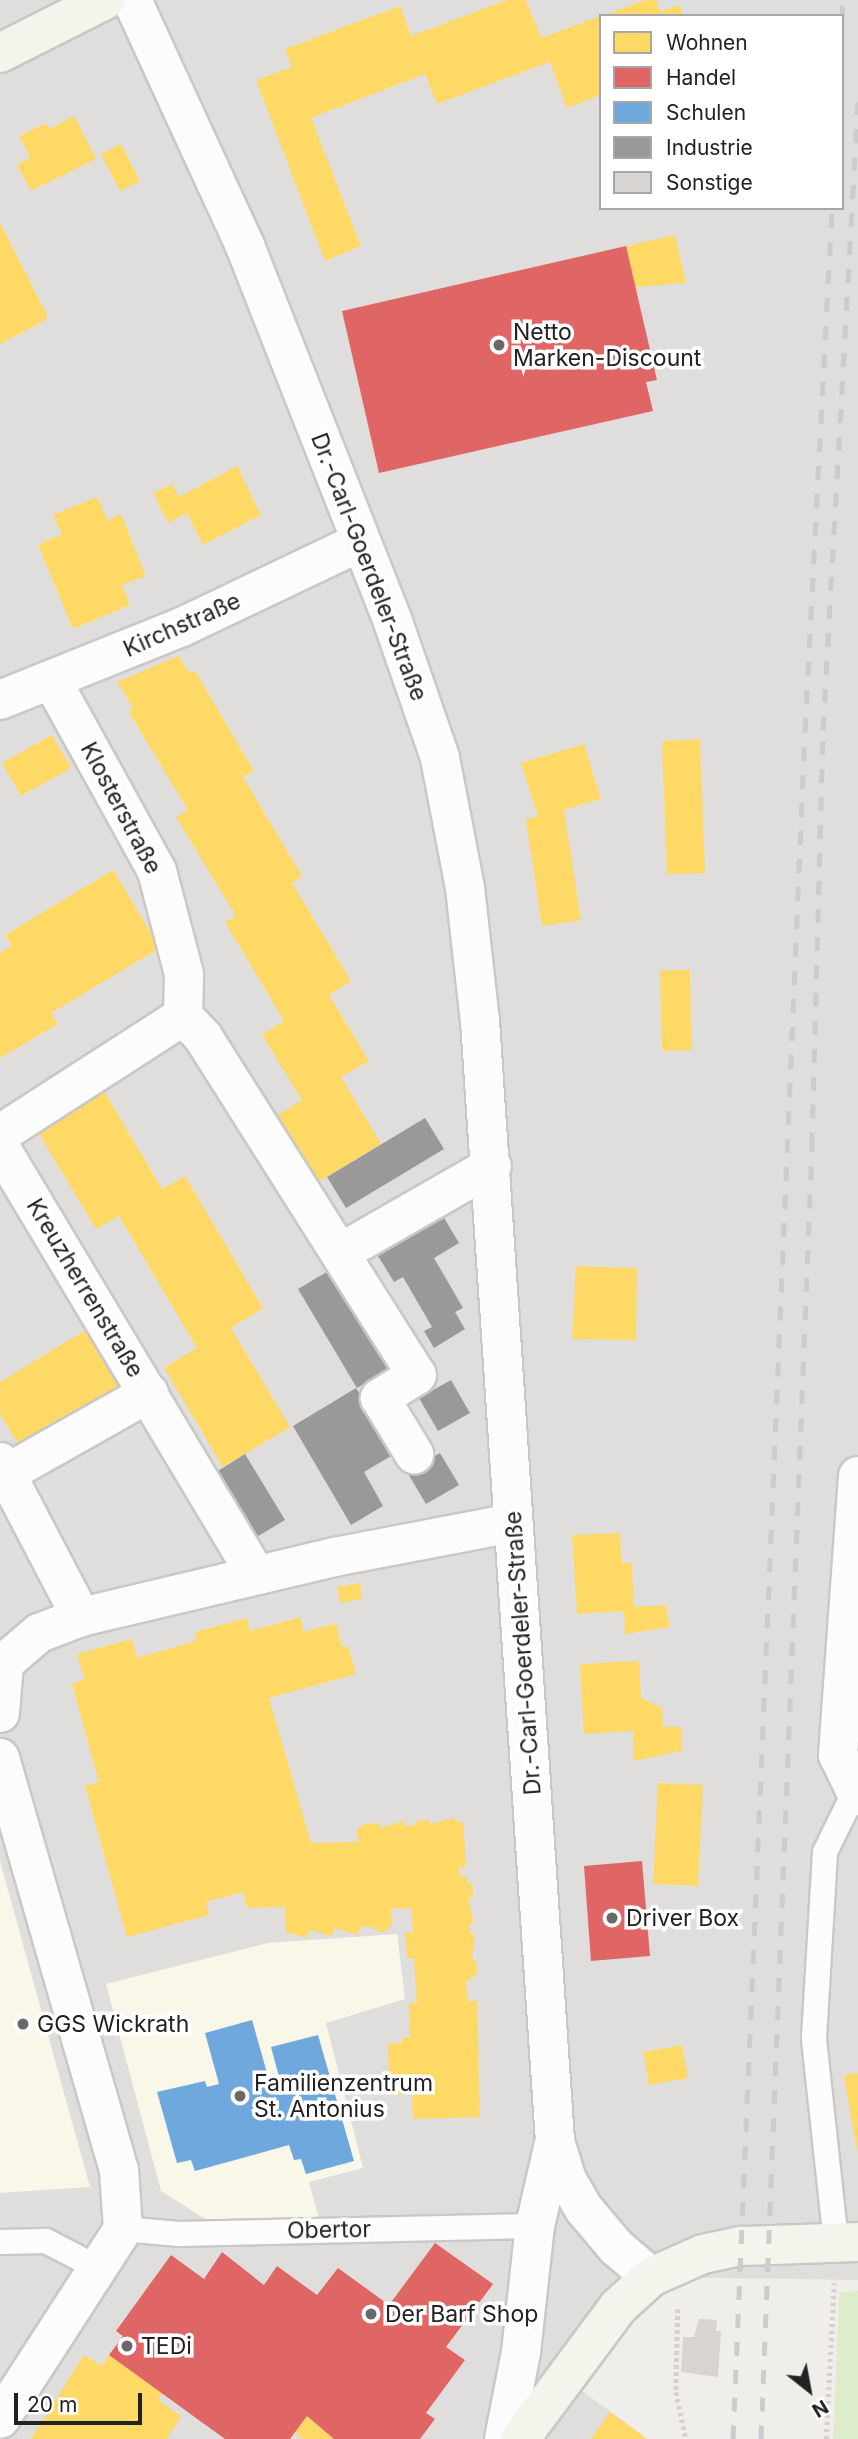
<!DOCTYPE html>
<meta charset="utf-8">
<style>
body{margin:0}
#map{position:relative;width:858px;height:2439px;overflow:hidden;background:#f0eeeb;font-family:Inter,sans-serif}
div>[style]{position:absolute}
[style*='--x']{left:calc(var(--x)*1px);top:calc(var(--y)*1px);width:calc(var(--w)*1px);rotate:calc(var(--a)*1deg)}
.residential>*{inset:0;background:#dfdedc}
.education>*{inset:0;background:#f8f7e8}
.grass>*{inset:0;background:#ddeccb}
.parking>*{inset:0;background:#e0dfde}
.homes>*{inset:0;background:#ffd966}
.shops>*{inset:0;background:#e06666}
.schools>*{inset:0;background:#6fa8dc}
.industry>*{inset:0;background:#999}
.building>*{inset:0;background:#d7d4d2}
.path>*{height:4.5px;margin-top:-2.25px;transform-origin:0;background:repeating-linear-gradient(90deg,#dccecd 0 3.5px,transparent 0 7px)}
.roads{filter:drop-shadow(2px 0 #c9c8c7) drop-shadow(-2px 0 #c9c8c7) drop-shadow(0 2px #c9c8c7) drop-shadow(0 -2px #c9c8c7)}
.lane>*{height:24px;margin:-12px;padding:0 12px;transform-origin:12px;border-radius:12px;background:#fdfcfc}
.street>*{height:38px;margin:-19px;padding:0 19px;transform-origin:19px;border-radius:19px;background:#fdfcfc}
.secondary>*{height:38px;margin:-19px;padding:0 19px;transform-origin:19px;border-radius:19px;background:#f4f4ed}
.rail>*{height:5px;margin-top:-2.5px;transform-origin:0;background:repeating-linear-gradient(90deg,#ccc 0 14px,transparent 0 28px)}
.dots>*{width:19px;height:19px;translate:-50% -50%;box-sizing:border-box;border:4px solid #fff;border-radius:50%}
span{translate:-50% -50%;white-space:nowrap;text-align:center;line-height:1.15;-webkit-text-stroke:7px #fff;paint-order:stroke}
.poi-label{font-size:23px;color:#222}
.left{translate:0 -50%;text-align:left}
.street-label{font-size:23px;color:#222}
.legend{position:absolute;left:599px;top:14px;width:245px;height:196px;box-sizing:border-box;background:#fff;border:2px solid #a7a7a7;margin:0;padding:9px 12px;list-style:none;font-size:21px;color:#222}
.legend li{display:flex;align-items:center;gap:14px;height:35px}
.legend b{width:35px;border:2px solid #a7a7a7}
.north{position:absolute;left:774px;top:2355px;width:70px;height:70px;-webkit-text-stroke:5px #fff;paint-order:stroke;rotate:149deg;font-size:19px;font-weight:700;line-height:28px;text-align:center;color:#222}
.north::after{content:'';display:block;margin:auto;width:24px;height:32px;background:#222;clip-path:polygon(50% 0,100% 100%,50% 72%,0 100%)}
.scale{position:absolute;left:14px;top:2393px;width:128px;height:32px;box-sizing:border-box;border:4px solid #222;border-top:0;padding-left:9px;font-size:21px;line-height:24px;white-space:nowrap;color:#222;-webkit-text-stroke:5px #fff;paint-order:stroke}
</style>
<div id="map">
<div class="residential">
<i style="clip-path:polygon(evenodd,0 0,858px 0,858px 2280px,651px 2277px,563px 2377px,648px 2439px,0 2439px,0 0,601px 16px,842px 16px,842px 208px,601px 208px,601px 16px)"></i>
</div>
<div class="education">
<i style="clip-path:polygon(0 1861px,90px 2187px,0 2193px)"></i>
<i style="clip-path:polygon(397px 1934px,405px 1999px,326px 2023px,363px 2168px,309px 2182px,319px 2219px,207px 2220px,161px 2191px,106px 1984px,268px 1943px)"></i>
</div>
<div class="grass">
<i style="clip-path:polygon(858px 2291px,858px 2439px,833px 2439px,839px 2298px,841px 2292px)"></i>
</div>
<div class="parking">
<i style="clip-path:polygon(649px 417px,697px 485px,699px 664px,672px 666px,680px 713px,509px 763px,502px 737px,468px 745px,393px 473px)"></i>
<i style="clip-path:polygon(141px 1415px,200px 1516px,90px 1577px,0 1606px,0 1496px)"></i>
<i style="clip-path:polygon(63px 2189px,61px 2229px,0 2232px,0 2193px)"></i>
<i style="clip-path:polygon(0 2263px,52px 2295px,0 2378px)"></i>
</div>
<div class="homes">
<i style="clip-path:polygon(507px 0,526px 0,541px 38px,601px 16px,601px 95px,567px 108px,550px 62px,437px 104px,425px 74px,311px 118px,361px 246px,325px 261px,256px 80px,292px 67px,285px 49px,400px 6px,411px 36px)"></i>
<i style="clip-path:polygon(645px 0,656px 0,660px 12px,679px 5px,683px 16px,603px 16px)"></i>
<i style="clip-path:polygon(74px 116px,96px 159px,31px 191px,17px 165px,30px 157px,19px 136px,46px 123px,49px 129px)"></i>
<i style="clip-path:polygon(121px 144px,140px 181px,120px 191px,101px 154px)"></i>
<i style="clip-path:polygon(0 223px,47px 315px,46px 320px,0 344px)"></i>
<i style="clip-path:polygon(675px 235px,686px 283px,635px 287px,626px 246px)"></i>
<i style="clip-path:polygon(237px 466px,261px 515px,203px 545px,187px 513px,168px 523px,153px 493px,172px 484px,179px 497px)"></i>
<i style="clip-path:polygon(97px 497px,108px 521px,121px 514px,146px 576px,122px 585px,130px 605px,73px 629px,38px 545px,62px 534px,53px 515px)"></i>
<i style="clip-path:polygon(178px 656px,190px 673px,195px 671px,254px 771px,243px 777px,302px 876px,292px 883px,351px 981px,329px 995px,369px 1061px,341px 1077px,381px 1144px,315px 1184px,275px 1117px,302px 1100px,262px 1035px,284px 1021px,225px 922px,236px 916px,176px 817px,188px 810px,128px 711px,133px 708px,117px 682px)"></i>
<i style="clip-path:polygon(52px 735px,71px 768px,21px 796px,2px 763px)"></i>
<i style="clip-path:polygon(700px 739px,705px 873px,667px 874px,662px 741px)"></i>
<i style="clip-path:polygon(584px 744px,601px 799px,564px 810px,581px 920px,542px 926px,526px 820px,538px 816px,521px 763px)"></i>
<i style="clip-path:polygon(113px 870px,160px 948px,51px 1013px,58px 1024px,0 1058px,0 953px,11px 946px,5px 935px)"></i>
<i style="clip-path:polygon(660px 970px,690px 970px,692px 1050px,662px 1051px)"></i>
<i style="clip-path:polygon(103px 1089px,162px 1189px,185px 1176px,263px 1308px,231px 1328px,290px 1427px,223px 1467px,164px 1368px,197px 1348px,119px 1216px,96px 1229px,36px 1129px)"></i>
<i style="clip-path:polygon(576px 1266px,637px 1268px,636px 1340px,572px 1339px)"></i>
<i style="clip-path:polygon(94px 1325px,131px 1387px,23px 1452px,0 1414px,0 1382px)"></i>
<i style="clip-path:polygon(620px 1533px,622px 1563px,632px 1563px,634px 1607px,666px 1605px,670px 1627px,625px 1634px,624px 1611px,577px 1614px,572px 1535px)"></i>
<i style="clip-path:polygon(360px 1583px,362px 1599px,340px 1603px,337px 1587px)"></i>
<i style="clip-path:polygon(300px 1617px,304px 1632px,336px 1623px,342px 1647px,348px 1646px,356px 1674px,269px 1698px,311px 1843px,358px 1842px,357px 1829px,365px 1824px,379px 1823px,379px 1828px,404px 1821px,404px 1826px,416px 1825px,416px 1821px,430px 1820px,430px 1824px,455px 1818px,456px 1822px,463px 1822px,466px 1867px,459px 1867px,460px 1876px,467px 1876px,467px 1883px,472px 1883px,473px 1897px,468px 1898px,474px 1923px,469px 1923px,470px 1934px,475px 1934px,472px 1960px,476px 1960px,477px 1974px,466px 1982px,468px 2001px,477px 2001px,480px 2117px,413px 2119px,412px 2094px,389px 2095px,388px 2044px,402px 2043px,402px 2038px,410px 2037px,409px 2003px,417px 2003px,414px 1958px,407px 1958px,405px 1933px,413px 1932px,411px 1908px,391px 1909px,392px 1925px,383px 1933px,369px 1926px,361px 1927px,357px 1935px,335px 1928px,331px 1936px,310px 1930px,306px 1938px,286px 1932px,285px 1907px,247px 1908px,243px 1892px,206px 1902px,209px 1915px,127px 1937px,85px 1786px,99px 1782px,72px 1684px,85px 1679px,77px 1654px,132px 1639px,137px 1658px,196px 1641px,195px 1633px,199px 1631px,247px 1618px,250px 1631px)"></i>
<i style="clip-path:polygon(639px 1661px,641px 1698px,662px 1708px,663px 1727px,681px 1727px,682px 1751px,634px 1761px,633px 1731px,584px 1734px,580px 1664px)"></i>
<i style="clip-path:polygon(658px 1783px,703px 1785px,698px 1886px,653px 1884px)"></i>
<i style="clip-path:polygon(682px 2045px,688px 2078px,649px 2085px,643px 2052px)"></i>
<i style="clip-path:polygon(858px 2073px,858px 2150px,857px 2150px,844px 2075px)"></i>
<i style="clip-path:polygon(84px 2355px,102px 2366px,109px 2355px,162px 2393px,158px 2400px,181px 2416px,167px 2439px,31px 2439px)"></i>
<i style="clip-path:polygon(610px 2412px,647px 2439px,591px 2439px)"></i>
<i style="clip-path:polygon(307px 2416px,334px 2439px,303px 2439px,295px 2432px)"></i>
</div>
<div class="shops">
<i style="clip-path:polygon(626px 246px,657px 380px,646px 382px,653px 411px,379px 473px,342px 311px)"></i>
<i style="clip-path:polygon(642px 1861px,650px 1956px,591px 1961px,584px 1866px)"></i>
<i style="clip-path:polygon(435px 2243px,493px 2284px,446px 2347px,465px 2360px,426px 2413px,435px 2419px,420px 2439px,334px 2439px,307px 2416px,290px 2439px,225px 2439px,109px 2355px,123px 2336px,116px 2331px,171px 2255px,204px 2279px,222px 2252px,264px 2285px,277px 2266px,317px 2295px,338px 2268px,389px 2305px)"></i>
</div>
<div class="schools">
<i style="clip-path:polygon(252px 2020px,271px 2087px,281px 2084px,271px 2047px,318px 2035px,354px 2161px,306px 2174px,301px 2159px,294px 2160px,289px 2145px,195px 2171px,191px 2160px,177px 2163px,157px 2092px,205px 2081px,207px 2087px,219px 2084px,205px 2033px)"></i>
</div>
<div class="industry">
<i style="clip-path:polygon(425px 1118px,444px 1149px,346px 1208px,327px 1177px)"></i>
<i style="clip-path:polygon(440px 1211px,459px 1243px,434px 1258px,463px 1308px,455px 1312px,465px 1329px,434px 1348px,424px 1331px,432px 1327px,403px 1277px,394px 1282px,375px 1251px)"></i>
<i style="clip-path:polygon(330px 1270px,388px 1369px,357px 1388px,298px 1289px)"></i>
<i style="clip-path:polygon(451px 1380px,470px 1413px,438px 1431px,419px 1398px)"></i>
<i style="clip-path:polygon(356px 1388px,396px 1453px,364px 1472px,383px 1506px,351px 1525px,293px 1426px)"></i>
<i style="clip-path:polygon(440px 1453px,459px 1485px,426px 1504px,407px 1472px)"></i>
<i style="clip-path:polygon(245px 1454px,285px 1520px,253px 1539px,213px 1474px)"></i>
</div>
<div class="building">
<i style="clip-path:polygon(699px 2319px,717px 2320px,716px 2331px,721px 2331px,718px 2377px,681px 2372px,683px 2337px,694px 2337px)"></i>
</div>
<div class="path">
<i style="--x:678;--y:2309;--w:83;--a:91.4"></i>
<i style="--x:676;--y:2392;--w:48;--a:78"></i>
<i style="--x:826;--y:2439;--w:156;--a:-87.1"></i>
</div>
<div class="roads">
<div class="lane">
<i style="--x:123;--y:2229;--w:56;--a:5.1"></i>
<i style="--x:179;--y:2234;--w:356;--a:-1.3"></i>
<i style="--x:0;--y:2242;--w:46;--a:-1.2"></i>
<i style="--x:46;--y:2241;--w:61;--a:27.4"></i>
<i style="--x:836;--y:2242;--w:205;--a:-96.2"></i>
<i style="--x:814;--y:2038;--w:186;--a:-86.6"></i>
<i style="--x:825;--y:1852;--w:66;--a:-63.8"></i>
</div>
<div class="street">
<i style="--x:132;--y:0;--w:271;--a:65.3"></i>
<i style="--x:245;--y:246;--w:404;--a:68.5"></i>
<i style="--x:393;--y:622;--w:144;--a:70.9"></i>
<i style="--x:440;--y:758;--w:132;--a:79.1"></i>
<i style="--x:465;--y:888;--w:134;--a:83.6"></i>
<i style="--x:480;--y:1021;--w:1123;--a:86.17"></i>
<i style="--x:555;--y:2141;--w:39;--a:73"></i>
<i style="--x:566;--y:2178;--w:36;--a:60"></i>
<i style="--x:584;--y:2209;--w:50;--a:49.9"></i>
<i style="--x:616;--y:2247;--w:46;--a:40.6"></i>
<i style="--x:0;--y:700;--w:196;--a:-21.9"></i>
<i style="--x:182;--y:627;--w:197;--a:-25.5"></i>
<i style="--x:183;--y:1016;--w:29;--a:46"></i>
<i style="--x:203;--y:1037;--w:400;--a:57.7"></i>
<i style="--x:417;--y:1375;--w:44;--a:148.1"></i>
<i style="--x:380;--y:1398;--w:66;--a:58.7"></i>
<i style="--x:0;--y:1134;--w:218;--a:-32.8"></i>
<i style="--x:183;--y:1016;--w:42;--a:-88.6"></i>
<i style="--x:184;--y:974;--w:106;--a:-104.7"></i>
<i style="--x:157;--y:871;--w:217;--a:-118.9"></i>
<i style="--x:0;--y:1147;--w:499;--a:59.1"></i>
<i style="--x:340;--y:1253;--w:175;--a:-29.8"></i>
<i style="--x:0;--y:1462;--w:175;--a:62.4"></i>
<i style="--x:858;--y:1476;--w:280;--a:94.1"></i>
<i style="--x:838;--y:1755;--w:46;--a:64"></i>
<i style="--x:0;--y:1477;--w:171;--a:-29.4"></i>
<i style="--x:0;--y:1713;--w:50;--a:-85.4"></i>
<i style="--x:4;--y:1663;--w:46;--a:-40.6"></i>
<i style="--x:39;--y:1633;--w:45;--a:-20.9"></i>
<i style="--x:81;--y:1617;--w:260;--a:-13.3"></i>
<i style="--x:334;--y:1557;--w:182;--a:-10.8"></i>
<i style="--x:0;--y:1758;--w:429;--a:73.9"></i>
<i style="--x:119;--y:2170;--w:59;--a:86.1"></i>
<i style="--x:123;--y:2229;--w:226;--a:122.9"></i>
<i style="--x:504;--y:2439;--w:89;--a:-78.9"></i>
<i style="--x:521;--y:2352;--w:127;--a:-83.7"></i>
<i style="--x:535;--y:2226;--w:85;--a:-77.1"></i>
</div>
<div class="secondary">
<i style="--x:0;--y:53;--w:118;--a:-26.8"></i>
<i style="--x:520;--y:2439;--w:164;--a:-53.4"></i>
<i style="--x:618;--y:2307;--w:45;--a:-42.3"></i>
<i style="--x:651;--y:2277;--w:57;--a:-23.9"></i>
<i style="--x:703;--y:2254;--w:40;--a:-12"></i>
<i style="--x:742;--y:2246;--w:116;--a:-2"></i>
</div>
</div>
<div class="rail">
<i style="--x:842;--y:19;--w:19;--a:-87"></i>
<i style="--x:733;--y:2439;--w:1710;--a:-87.59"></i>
<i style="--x:805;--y:731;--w:524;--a:-87.04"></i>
<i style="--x:761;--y:2439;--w:1294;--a:-87.74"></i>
<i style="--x:812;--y:1146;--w:416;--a:-88.5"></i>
<i style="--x:823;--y:730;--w:629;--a:-86.81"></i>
</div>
<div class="dots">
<i style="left:499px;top:345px;background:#6a6968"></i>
<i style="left:612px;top:1918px;background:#6a6968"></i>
<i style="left:23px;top:2024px;background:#6a6968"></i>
<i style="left:240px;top:2096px;background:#6a6968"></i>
<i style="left:371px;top:2314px;background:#6a6968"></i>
<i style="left:127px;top:2346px;background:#6a6968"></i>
</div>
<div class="poi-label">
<span class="left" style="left:513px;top:345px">Netto<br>Marken-Discount</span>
<span class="left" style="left:626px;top:1918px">Driver Box</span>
<span class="left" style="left:37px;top:2024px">GGS Wickrath</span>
<span class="left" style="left:254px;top:2096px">Familienzentrum<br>St. Antonius</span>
<span class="left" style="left:385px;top:2314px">Der Barf Shop</span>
<span class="left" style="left:141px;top:2346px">TEDi</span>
</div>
<div class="street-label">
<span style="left:369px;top:567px;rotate:69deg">Dr.-Carl-Goerdeler-Straße</span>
<span style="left:182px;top:625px;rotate:-24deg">Kirchstraße</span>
<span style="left:121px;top:808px;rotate:62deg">Klosterstraße</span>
<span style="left:85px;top:1288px;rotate:59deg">Kreuzherrenstraße</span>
<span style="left:523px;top:1653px;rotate:-94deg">Dr.-Carl-Goerdeler-Straße</span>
<span style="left:329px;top:2230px;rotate:-1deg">Obertor</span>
</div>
<ul class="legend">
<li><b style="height:19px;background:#ffd966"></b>Wohnen</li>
<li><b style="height:19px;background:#e06666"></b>Handel</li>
<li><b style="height:19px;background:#6fa8dc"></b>Schulen</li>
<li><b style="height:19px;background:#999"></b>Industrie</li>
<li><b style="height:19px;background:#d7d4d2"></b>Sonstige</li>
</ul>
<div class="north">N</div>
<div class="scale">20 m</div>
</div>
